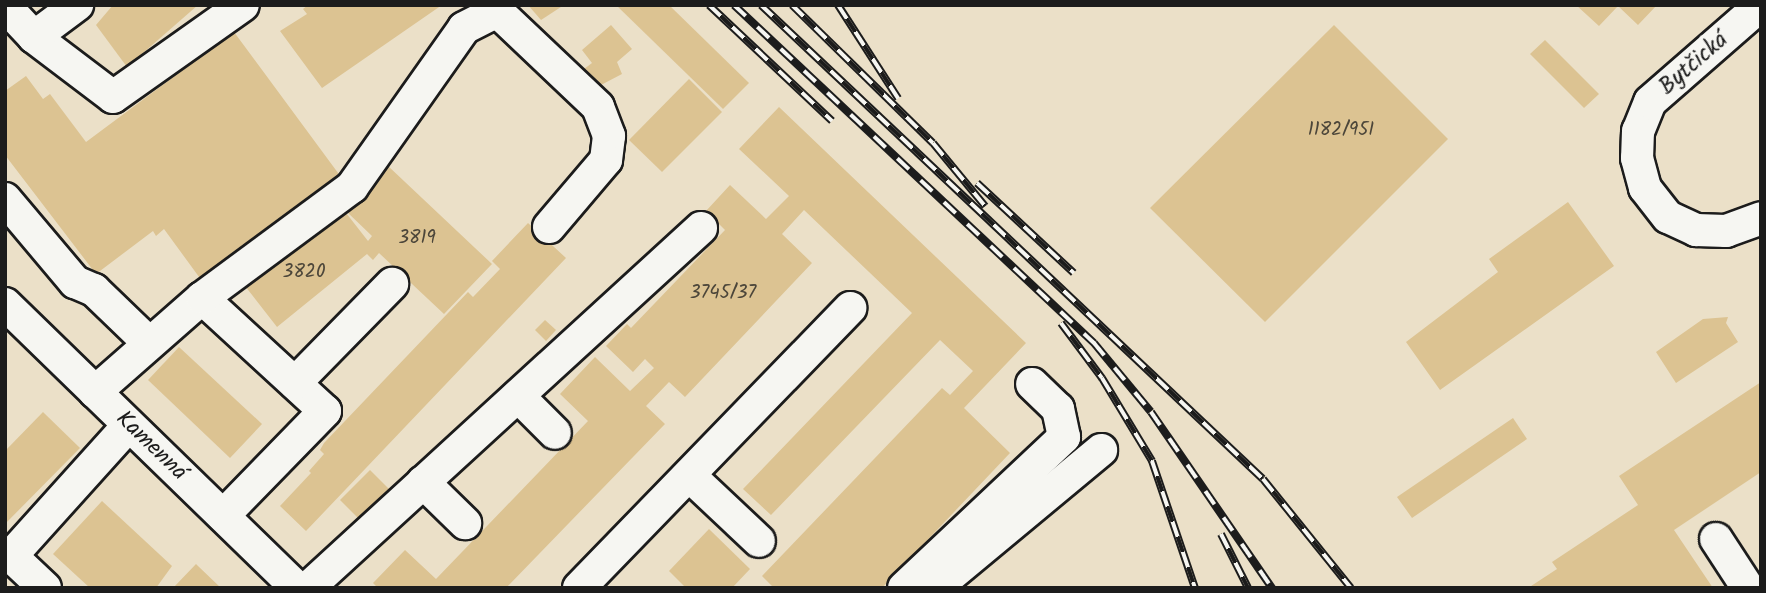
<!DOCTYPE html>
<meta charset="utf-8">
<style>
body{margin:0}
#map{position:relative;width:1766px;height:593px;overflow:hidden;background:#f1ecdf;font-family:Kalam,sans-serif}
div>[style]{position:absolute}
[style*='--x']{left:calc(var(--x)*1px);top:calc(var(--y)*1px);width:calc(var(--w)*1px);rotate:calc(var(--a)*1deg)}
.built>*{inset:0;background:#ebe0c8}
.building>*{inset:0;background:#dcc392}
.roads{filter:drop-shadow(2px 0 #1c1c1c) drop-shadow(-2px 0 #1c1c1c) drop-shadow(0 2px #1c1c1c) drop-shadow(0 -2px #1c1c1c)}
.minor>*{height:32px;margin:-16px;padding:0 16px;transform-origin:16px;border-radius:16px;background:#f6f6f2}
.rail>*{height:8px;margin-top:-4px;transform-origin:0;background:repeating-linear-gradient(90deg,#f6f6f2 0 16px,#1c1c1c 0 32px);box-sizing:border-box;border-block:2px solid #1c1c1c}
span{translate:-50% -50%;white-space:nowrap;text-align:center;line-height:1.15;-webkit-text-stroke:7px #f6f6f2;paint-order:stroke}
.number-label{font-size:19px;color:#4c463a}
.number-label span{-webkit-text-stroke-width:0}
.street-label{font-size:23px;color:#1c1c1c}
.frame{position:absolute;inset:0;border:7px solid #1c1c1c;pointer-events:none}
</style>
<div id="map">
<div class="built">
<i style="clip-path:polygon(5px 5px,1761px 5px,1761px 588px,5px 588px)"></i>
</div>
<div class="building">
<i style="clip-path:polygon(113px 5px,198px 5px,127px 67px,96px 25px)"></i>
<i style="clip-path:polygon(308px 5px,442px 5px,322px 88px,280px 31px,307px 14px,303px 9px)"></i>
<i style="clip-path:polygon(528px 5px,564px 5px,541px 20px)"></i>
<i style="clip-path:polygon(616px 5px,669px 5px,749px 83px,723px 109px)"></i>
<i style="clip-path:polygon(1576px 5px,1657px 5px,1638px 25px,1618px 6px,1599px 26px)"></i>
<i style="clip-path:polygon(611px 25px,632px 49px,617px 62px,622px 74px,599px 86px,584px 69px,592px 63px,582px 50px)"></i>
<i style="clip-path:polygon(1334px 25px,1448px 139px,1265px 322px,1150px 208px)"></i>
<i style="clip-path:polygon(234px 32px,341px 177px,202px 281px,164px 229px,156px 236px,153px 231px,96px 274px,5px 155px,5px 91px,26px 76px,43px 99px,50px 94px,86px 142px)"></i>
<i style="clip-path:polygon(1545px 40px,1599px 94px,1584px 108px,1530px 54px)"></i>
<i style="clip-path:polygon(689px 79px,722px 112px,662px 172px,629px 140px)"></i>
<i style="clip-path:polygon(779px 107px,1026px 343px,964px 408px,1010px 453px,882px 588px,774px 588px,762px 576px,942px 388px,950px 395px,973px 371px,940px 340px,771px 515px,743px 489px,912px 313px,804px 210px,782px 234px,812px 263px,685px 397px,669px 382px,646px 406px,665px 424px,506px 588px,378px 588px,373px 583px,405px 550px,436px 579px,588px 421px,560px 394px,595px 357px,630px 391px,654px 368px,645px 359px,633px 372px,606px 346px,627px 324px,631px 328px,725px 230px,706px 211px,730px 185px,766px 219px,789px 196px,739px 149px)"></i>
<i style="clip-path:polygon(387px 165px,492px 264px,444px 314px,379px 253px,373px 260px,367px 254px,277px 327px,245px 286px,343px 209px,368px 241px,372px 236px,346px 211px)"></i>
<i style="clip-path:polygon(1568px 202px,1614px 266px,1440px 390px,1406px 342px,1498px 272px,1489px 259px)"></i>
<i style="clip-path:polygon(528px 223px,566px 258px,306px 531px,280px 506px,311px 473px,309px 471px,324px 454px,320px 450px,324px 443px,468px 292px,473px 297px,500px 269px,492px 261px)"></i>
<i style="clip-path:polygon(1728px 317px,1726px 323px,1738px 342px,1676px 383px,1656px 352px,1703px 319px)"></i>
<i style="clip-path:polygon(545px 320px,556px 330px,546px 341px,535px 330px)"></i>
<i style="clip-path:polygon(179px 347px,262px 424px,230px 458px,148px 380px)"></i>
<i style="clip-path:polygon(1761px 382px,1761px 472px,1674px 530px,1713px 588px,1528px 588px,1557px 569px,1552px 562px,1638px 505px,1619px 476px)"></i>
<i style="clip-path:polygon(43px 412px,80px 448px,5px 524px,5px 451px)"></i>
<i style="clip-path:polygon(1513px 418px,1527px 439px,1412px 518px,1397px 497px)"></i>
<i style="clip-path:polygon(370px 470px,390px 490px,360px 520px,340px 500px)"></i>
<i style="clip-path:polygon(102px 501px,172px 566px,156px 588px,90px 588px,53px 554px)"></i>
<i style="clip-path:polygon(709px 529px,750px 569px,732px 588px,686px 588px,669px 571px)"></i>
<i style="clip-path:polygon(196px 564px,198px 566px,221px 588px,173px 588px)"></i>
</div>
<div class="roads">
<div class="minor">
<i style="--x:1761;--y:5;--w:147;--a:138.9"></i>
<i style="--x:1650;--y:102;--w:31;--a:112"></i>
<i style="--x:1638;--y:131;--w:27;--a:92"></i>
<i style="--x:1637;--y:158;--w:31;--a:75"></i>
<i style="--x:1645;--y:188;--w:37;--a:52"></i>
<i style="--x:1668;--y:217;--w:31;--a:25"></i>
<i style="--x:1696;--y:230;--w:30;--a:2"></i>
<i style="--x:1726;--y:231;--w:37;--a:-20"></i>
<i style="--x:5;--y:6;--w:42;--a:46.9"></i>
<i style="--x:34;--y:37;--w:99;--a:37.2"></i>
<i style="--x:113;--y:97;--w:159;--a:-35.3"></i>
<i style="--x:34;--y:37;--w:54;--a:-36.7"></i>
<i style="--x:5;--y:199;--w:109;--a:49.9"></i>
<i style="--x:75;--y:282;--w:21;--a:23"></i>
<i style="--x:94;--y:290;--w:76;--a:43.9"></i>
<i style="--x:202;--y:298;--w:167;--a:42.6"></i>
<i style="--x:325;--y:411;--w:146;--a:134.2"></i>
<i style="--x:5;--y:304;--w:407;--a:44.2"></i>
<i style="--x:295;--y:383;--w:139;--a:-45.6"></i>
<i style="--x:95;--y:392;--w:142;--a:-41.3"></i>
<i style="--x:202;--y:298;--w:187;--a:-36.5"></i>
<i style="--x:352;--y:187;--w:194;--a:-54.8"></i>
<i style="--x:464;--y:28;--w:37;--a:-27"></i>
<i style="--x:497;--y:11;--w:139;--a:43.5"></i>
<i style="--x:598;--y:107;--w:31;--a:69"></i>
<i style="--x:609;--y:136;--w:24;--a:97"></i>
<i style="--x:606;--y:160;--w:88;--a:130.4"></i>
<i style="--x:518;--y:396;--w:52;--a:45"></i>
<i style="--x:689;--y:475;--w:96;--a:43.3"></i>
<i style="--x:423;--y:482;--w:59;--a:44.3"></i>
<i style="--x:1716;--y:539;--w:59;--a:56.9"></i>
<i style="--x:45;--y:588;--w:47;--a:-136.7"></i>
<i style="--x:11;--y:556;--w:176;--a:-48"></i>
<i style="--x:308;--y:588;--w:533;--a:-42.49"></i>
<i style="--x:579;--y:588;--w:390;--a:-45.9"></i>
<i style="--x:904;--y:588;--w:220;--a:-43.3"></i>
<i style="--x:1064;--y:437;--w:29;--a:-102"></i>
<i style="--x:1058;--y:409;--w:36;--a:-136"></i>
<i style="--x:935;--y:588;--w:216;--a:-39.7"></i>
</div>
</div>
<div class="rail">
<i style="--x:709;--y:5;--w:169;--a:43.3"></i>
<i style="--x:734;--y:5;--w:494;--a:43.2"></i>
<i style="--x:1094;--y:343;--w:89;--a:50.4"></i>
<i style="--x:1151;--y:412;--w:214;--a:55.5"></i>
<i style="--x:761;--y:5;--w:690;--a:43.36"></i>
<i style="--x:1263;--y:479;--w:140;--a:51.1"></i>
<i style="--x:792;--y:5;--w:197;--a:44.4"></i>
<i style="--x:933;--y:143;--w:82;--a:50.5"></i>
<i style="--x:838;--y:5;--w:111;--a:57.2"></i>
<i style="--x:977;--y:183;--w:132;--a:42.9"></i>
<i style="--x:1061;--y:323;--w:69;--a:53.3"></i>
<i style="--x:1102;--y:378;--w:97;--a:58.9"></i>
<i style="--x:1152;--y:461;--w:134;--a:71.3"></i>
<i style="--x:1221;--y:534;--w:60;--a:63.4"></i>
</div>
<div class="number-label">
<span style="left:1341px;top:131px">1182/95I</span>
<span style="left:417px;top:239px">3819</span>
<span style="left:304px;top:273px">3820</span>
<span style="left:723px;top:294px">3745/37</span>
</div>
<div class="street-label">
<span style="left:1694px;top:64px;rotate:-41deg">Bytčická</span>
<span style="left:151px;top:446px;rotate:44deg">Kamenná</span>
</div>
<div class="frame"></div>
</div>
